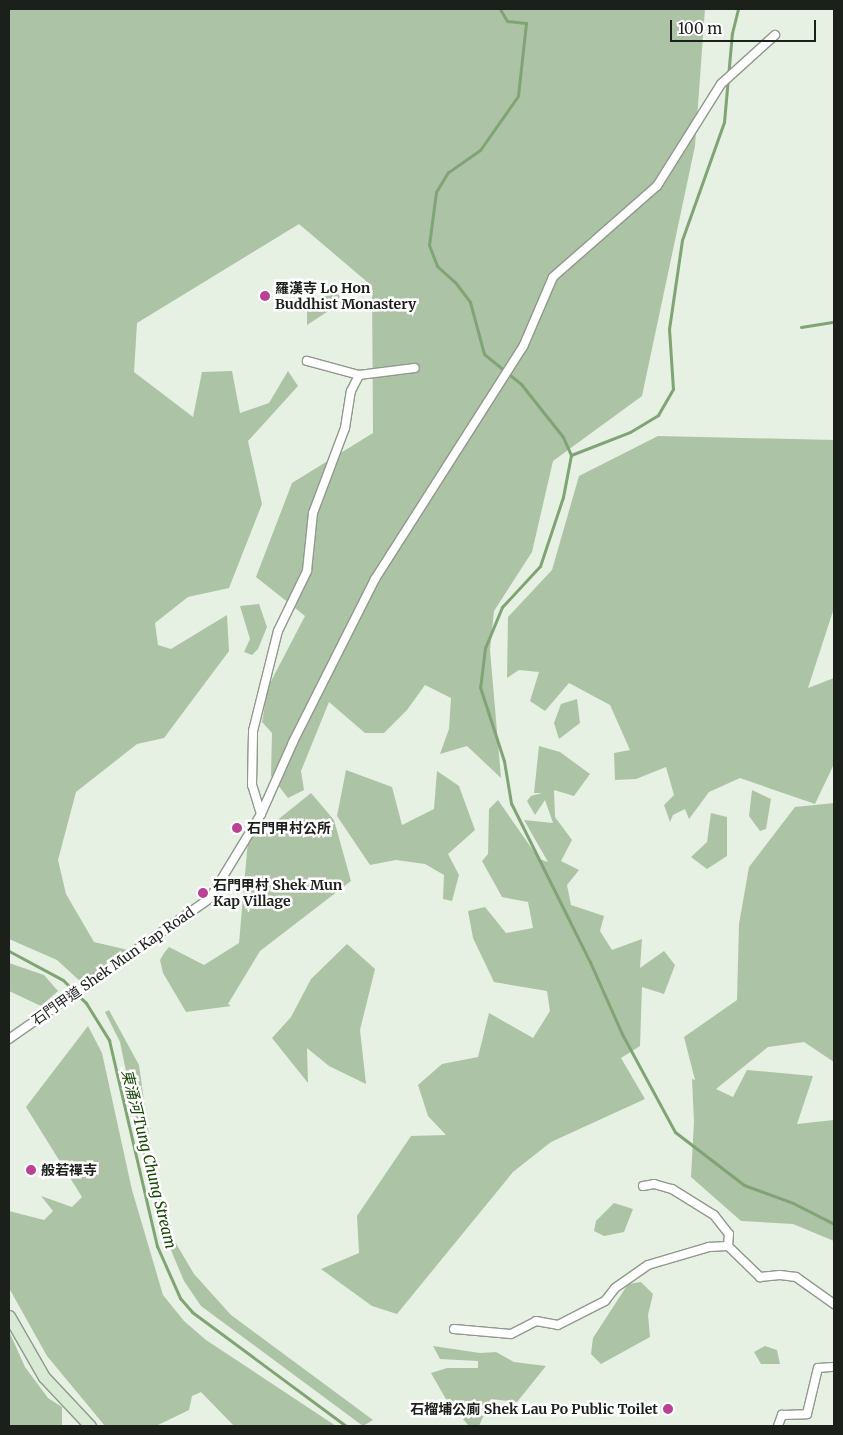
<!DOCTYPE html>
<meta charset="utf-8">
<style>
body{margin:0}
#map{position:relative;width:843px;height:1435px;overflow:hidden;background:#e6f0e3;font-family:Merriweather,"Noto Sans TC",serif}
div>[style]{position:absolute}
[style*='--x']{left:calc(var(--x)*1px);top:calc(var(--y)*1px);width:calc(var(--w)*1px);rotate:calc(var(--a)*1deg)}
.green>*{inset:0;background:#acc4a5}
.stream>*{height:3px;margin:-1.5px;padding:0 1.5px;transform-origin:1.5px;border-radius:1.5px;background:#80a475}
.roads{filter:drop-shadow(1px 0 #8f998c) drop-shadow(-1px 0 #8f998c) drop-shadow(0 1px #8f998c) drop-shadow(0 -1px #8f998c)}
.street>*{height:8px;margin:-4px;padding:0 4px;transform-origin:4px;border-radius:4px;background:#fff}
.secondary>*{height:11px;margin:-5.5px;padding:0 5.5px;transform-origin:5.5px;border-radius:5.5px;background:#d8ead3}
.dots>*{width:14px;height:14px;translate:-50% -50%;box-sizing:border-box;border:2px solid #fff;border-radius:50%}
span{translate:-50% -50%;white-space:nowrap;text-align:center;line-height:1.15;-webkit-text-stroke:5px #fff;paint-order:stroke}
.poi-label{font-size:14px;color:#1c201b;font-weight:700}
.left{translate:0 -50%;text-align:left}
.right{translate:-100% -50%;text-align:right}
.street-label{font-size:14px;color:#1c201b}
.water-label{font-size:15px;color:#134300;font-style:italic}
.frame{position:absolute;inset:0;border:10px solid #1c201b;pointer-events:none}
.scale{position:absolute;left:670px;top:20px;width:146px;height:22px;box-sizing:border-box;border:2px solid #1c201b;border-top:0;padding-left:6px;font-size:15px;line-height:18px;white-space:nowrap;color:#1c201b;-webkit-text-stroke:4px #fff;paint-order:stroke}
</style>
<div id="map">
<div class="green">
<i style="clip-path:polygon(9px 9px,705px 9px,695px 146px,642px 396px,553px 461px,532px 552px,494px 611px,490px 650px,501px 778px,467px 746px,440px 754px,449px 729px,451px 698px,425px 685px,407px 710px,384px 733px,365px 733px,329px 702px,301px 771px,304px 790px,288px 798px,271px 776px,272px 733px,262px 722px,268px 687px,305px 616px,256px 577px,292px 483px,373px 433px,372px 286px,299px 224px,137px 323px,134px 372px,193px 417px,202px 372px,232px 371px,240px 413px,269px 403px,288px 371px,298px 386px,248px 441px,262px 504px,229px 588px,188px 597px,155px 623px,158px 645px,171px 649px,227px 615px,229px 651px,164px 738px,137px 744px,76px 792px,58px 860px,66px 894px,94px 942px,128px 950px,81px 982px,57px 960px,9px 939px)"></i>
<i style="clip-path:polygon(335px 291px,344px 301px,307px 325px,307px 309px,312px 303px)"></i>
<i style="clip-path:polygon(658px 436px,834px 440px,834px 608px,808px 688px,834px 678px,834px 764px,815px 804px,740px 778px,709px 792px,689px 819px,685px 809px,673px 815px,670px 822px,664px 805px,674px 795px,666px 767px,636px 779px,615px 780px,614px 753px,630px 750px,610px 705px,569px 683px,545px 711px,530px 701px,539px 672px,519px 670px,507px 678px,508px 617px,552px 570px,579px 476px)"></i>
<i style="clip-path:polygon(259px 604px,267px 627px,258px 649px,252px 655px,244px 652px,250px 639px,240px 606px)"></i>
<i style="clip-path:polygon(577px 699px,580px 723px,559px 739px,554px 723px,561px 704px)"></i>
<i style="clip-path:polygon(539px 746px,560px 752px,590px 774px,574px 796px,554px 790px,555px 817px,572px 840px,561px 861px,579px 870px,567px 885px,571px 905px,604px 916px,600px 931px,612px 950px,642px 939px,640px 968px,664px 951px,675px 965px,664px 994px,642px 987px,640px 1046px,621px 1058px,645px 1099px,551px 1142px,513px 1172px,397px 1314px,372px 1306px,321px 1269px,359px 1253px,357px 1216px,411px 1136px,446px 1135px,428px 1116px,418px 1085px,442px 1064px,478px 1057px,489px 1013px,533px 1038px,550px 1011px,547px 991px,494px 982px,473px 938px,468px 911px,485px 907px,506px 933px,533px 928px,528px 902px,502px 897px,482px 861px,488px 854px,489px 809px,498px 800px,539px 859px,548px 862px,524px 820px,553px 823px,545px 800px,535px 815px,527px 801px,531px 796px,542px 793px,534px 793px)"></i>
<i style="clip-path:polygon(346px 770px,392px 787px,402px 825px,434px 809px,437px 771px,459px 786px,475px 830px,448px 854px,459px 875px,452px 901px,443px 899px,444px 875px,425px 864px,396px 860px,370px 865px,337px 816px)"></i>
<i style="clip-path:polygon(752px 790px,771px 799px,766px 829px,760px 831px,749px 816px)"></i>
<i style="clip-path:polygon(311px 793px,334px 820px,351px 881px,260px 951px,228px 1004px,231px 1006px,186px 1012px,163px 973px,160px 960px,164px 953px,169px 947px,204px 965px,239px 943px,249px 829px,270px 826px)"></i>
<i style="clip-path:polygon(834px 803px,834px 1062px,804px 1042px,768px 1047px,716px 1089px,733px 1097px,747px 1070px,813px 1076px,797px 1124px,834px 1120px,834px 1241px,793px 1224px,741px 1221px,691px 1177px,694px 1122px,692px 1079px,695px 1080px,684px 1037px,737px 1000px,739px 924px,749px 867px,795px 807px)"></i>
<i style="clip-path:polygon(711px 813px,727px 817px,727px 856px,707px 869px,691px 857px,707px 842px)"></i>
<i style="clip-path:polygon(347px 944px,375px 969px,360px 1030px,366px 1084px,329px 1066px,307px 1048px,308px 1083px,272px 1038px,291px 1017px,311px 979px)"></i>
<i style="clip-path:polygon(9px 963px,44px 975px,58px 991px,41px 1006px,9px 991px)"></i>
<i style="clip-path:polygon(109px 1010px,139px 1065px,156px 1185px,171px 1235px,194px 1274px,231px 1315px,373px 1420px,363px 1426px,201px 1306px,184px 1281px,165px 1236px,150px 1187px,120px 1042px,105px 1012px)"></i>
<i style="clip-path:polygon(88px 1026px,102px 1053px,132px 1190px,163px 1295px,184px 1321px,206px 1340px,336px 1426px,234px 1426px,201px 1392px,192px 1396px,189px 1410px,156px 1426px,105px 1426px,47px 1356px,9px 1288px,9px 1211px,44px 1220px,53px 1211px,41px 1196px,72px 1207px,82px 1197px,26px 1107px)"></i>
<i style="clip-path:polygon(614px 1203px,633px 1209px,624px 1232px,604px 1236px,594px 1231px,596px 1221px)"></i>
<i style="clip-path:polygon(641px 1282px,653px 1294px,648px 1315px,650px 1337px,601px 1364px,591px 1354px,593px 1338px,628px 1284px)"></i>
<i style="clip-path:polygon(9px 1331px,25px 1367px,48px 1398px,62px 1407px,62px 1426px,9px 1426px)"></i>
<i style="clip-path:polygon(433px 1346px,480px 1353px,496px 1352px,514px 1362px,546px 1366px,517px 1402px,491px 1399px,479px 1426px,469px 1426px,447px 1401px,431px 1373px,447px 1368px,478px 1368px,478px 1361px,440px 1359px)"></i>
<i style="clip-path:polygon(765px 1346px,777px 1350px,780px 1364px,761px 1364px,754px 1352px)"></i>
</div>
<div class="stream">
<i style="--x:500;--y:9;--w:14;--a:60"></i>
<i style="--x:507;--y:21;--w:19;--a:6"></i>
<i style="--x:526;--y:23;--w:73;--a:96.3"></i>
<i style="--x:518;--y:96;--w:66;--a:125.1"></i>
<i style="--x:480;--y:150;--w:39;--a:145"></i>
<i style="--x:448;--y:172;--w:23;--a:121"></i>
<i style="--x:436;--y:192;--w:53;--a:97.5"></i>
<i style="--x:429;--y:245;--w:22;--a:69"></i>
<i style="--x:437;--y:266;--w:24;--a:42"></i>
<i style="--x:455;--y:282;--w:25;--a:53"></i>
<i style="--x:470;--y:302;--w:54;--a:74.9"></i>
<i style="--x:484;--y:354;--w:48;--a:39"></i>
<i style="--x:521;--y:384;--w:68;--a:51.6"></i>
<i style="--x:563;--y:437;--w:20;--a:66"></i>
<i style="--x:571;--y:455;--w:43;--a:100.8"></i>
<i style="--x:563;--y:497;--w:73;--a:108.4"></i>
<i style="--x:540;--y:566;--w:56;--a:132.8"></i>
<i style="--x:502;--y:607;--w:44;--a:112.5"></i>
<i style="--x:485;--y:648;--w:39;--a:97"></i>
<i style="--x:480;--y:687;--w:78;--a:72"></i>
<i style="--x:504;--y:761;--w:43;--a:80.5"></i>
<i style="--x:511;--y:803;--w:178;--a:63.6"></i>
<i style="--x:590;--y:962;--w:79;--a:66"></i>
<i style="--x:622;--y:1034;--w:111;--a:61.6"></i>
<i style="--x:675;--y:1132;--w:87;--a:37.5"></i>
<i style="--x:744;--y:1185;--w:52;--a:20.2"></i>
<i style="--x:793;--y:1203;--w:46;--a:27.1"></i>
<i style="--x:801;--y:327;--w:33;--a:-9"></i>
<i style="--x:571;--y:455;--w:63;--a:-21.3"></i>
<i style="--x:630;--y:432;--w:33;--a:-31"></i>
<i style="--x:658;--y:415;--w:30;--a:-60"></i>
<i style="--x:673;--y:389;--w:60;--a:-93.8"></i>
<i style="--x:669;--y:329;--w:90;--a:-81.7"></i>
<i style="--x:682;--y:240;--w:125;--a:-70.4"></i>
<i style="--x:724;--y:122;--w:89;--a:-84.9"></i>
<i style="--x:732;--y:33;--w:25;--a:-76"></i>
<i style="--x:9;--y:951;--w:61;--a:28.2"></i>
<i style="--x:63;--y:980;--w:33;--a:45"></i>
<i style="--x:86;--y:1003;--w:44;--a:58.1"></i>
<i style="--x:109;--y:1040;--w:212;--a:76.9"></i>
<i style="--x:157;--y:1246;--w:57;--a:66.1"></i>
<i style="--x:180;--y:1298;--w:18;--a:49"></i>
<i style="--x:192;--y:1312;--w:192;--a:36.5"></i>
</div>
<div class="roads">
<div class="street">
<i style="--x:359;--y:375;--w:56;--a:-7.1"></i>
<i style="--x:261;--y:814;--w:30;--a:-107"></i>
<i style="--x:252;--y:785;--w:54;--a:-88.9"></i>
<i style="--x:253;--y:731;--w:103;--a:-76"></i>
<i style="--x:278;--y:631;--w:67;--a:-64.2"></i>
<i style="--x:307;--y:571;--w:58;--a:-84.1"></i>
<i style="--x:313;--y:513;--w:91;--a:-69.4"></i>
<i style="--x:345;--y:428;--w:37;--a:-81"></i>
<i style="--x:351;--y:391;--w:18;--a:-63"></i>
<i style="--x:359;--y:375;--w:54;--a:-164.9"></i>
<i style="--x:9;--y:1039;--w:246;--a:-35"></i>
<i style="--x:210;--y:898;--w:98;--a:-58.7"></i>
<i style="--x:261;--y:814;--w:79;--a:-66"></i>
<i style="--x:293;--y:742;--w:182;--a:-63.3"></i>
<i style="--x:375;--y:579;--w:275;--a:-57.5"></i>
<i style="--x:523;--y:347;--w:76;--a:-66.8"></i>
<i style="--x:553;--y:277;--w:138;--a:-41.2"></i>
<i style="--x:657;--y:186;--w:120;--a:-57.9"></i>
<i style="--x:721;--y:84;--w:73;--a:-42.2"></i>
<i style="--x:643;--y:1186;--w:11;--a:-10"></i>
<i style="--x:654;--y:1184;--w:19;--a:16"></i>
<i style="--x:672;--y:1189;--w:49;--a:31.8"></i>
<i style="--x:714;--y:1215;--w:24;--a:52"></i>
<i style="--x:729;--y:1234;--w:12;--a:95"></i>
<i style="--x:728;--y:1246;--w:45;--a:44.1"></i>
<i style="--x:760;--y:1277;--w:20;--a:-6"></i>
<i style="--x:780;--y:1275;--w:16;--a:7"></i>
<i style="--x:796;--y:1277;--w:47;--a:35.4"></i>
<i style="--x:454;--y:1329;--w:57;--a:5"></i>
<i style="--x:511;--y:1334;--w:28;--a:-27"></i>
<i style="--x:536;--y:1321;--w:22;--a:10"></i>
<i style="--x:558;--y:1325;--w:53;--a:-27.1"></i>
<i style="--x:605;--y:1301;--w:16;--a:-52"></i>
<i style="--x:615;--y:1288;--w:40;--a:-34.9"></i>
<i style="--x:648;--y:1265;--w:64;--a:-16.4"></i>
<i style="--x:709;--y:1247;--w:19;--a:-3"></i>
<i style="--x:778;--y:1426;--w:12;--a:-70"></i>
<i style="--x:782;--y:1415;--w:25;--a:-2"></i>
<i style="--x:807;--y:1414;--w:47;--a:-76.6"></i>
<i style="--x:818;--y:1368;--w:16;--a:-4"></i>
</div>
<div class="secondary">
<i style="--x:9;--y:1316;--w:70;--a:60.2"></i>
<i style="--x:44;--y:1377;--w:67;--a:46.8"></i>
</div>
</div>
<div class="dots">
<i style="left:265px;top:296px;background:#ba4194"></i>
<i style="left:237px;top:828px;background:#ba4194"></i>
<i style="left:203px;top:893px;background:#ba4194"></i>
<i style="left:31px;top:1170px;background:#ba4194"></i>
<i style="left:668px;top:1409px;background:#ba4194"></i>
</div>
<div class="poi-label">
<span class="left" style="left:275px;top:296px">羅漢寺 Lo Hon<br>Buddhist Monastery</span>
<span class="left" style="left:247px;top:828px">石門甲村公所</span>
<span class="left" style="left:213px;top:893px">石門甲村 Shek Mun<br>Kap Village</span>
<span class="left" style="left:41px;top:1170px">般若禪寺</span>
<span class="right" style="left:658px;top:1409px">石榴埔公廁 Shek Lau Po Public Toilet</span>
</div>
<div class="street-label">
<span style="left:113px;top:966px;rotate:-35deg">石門甲道 Shek Mun Kap Road</span>
</div>
<div class="water-label">
<span style="left:149px;top:1159px;rotate:76deg">東涌河 Tung Chung Stream</span>
</div>
<div class="frame"></div>
<div class="scale">100 m</div>
</div>
